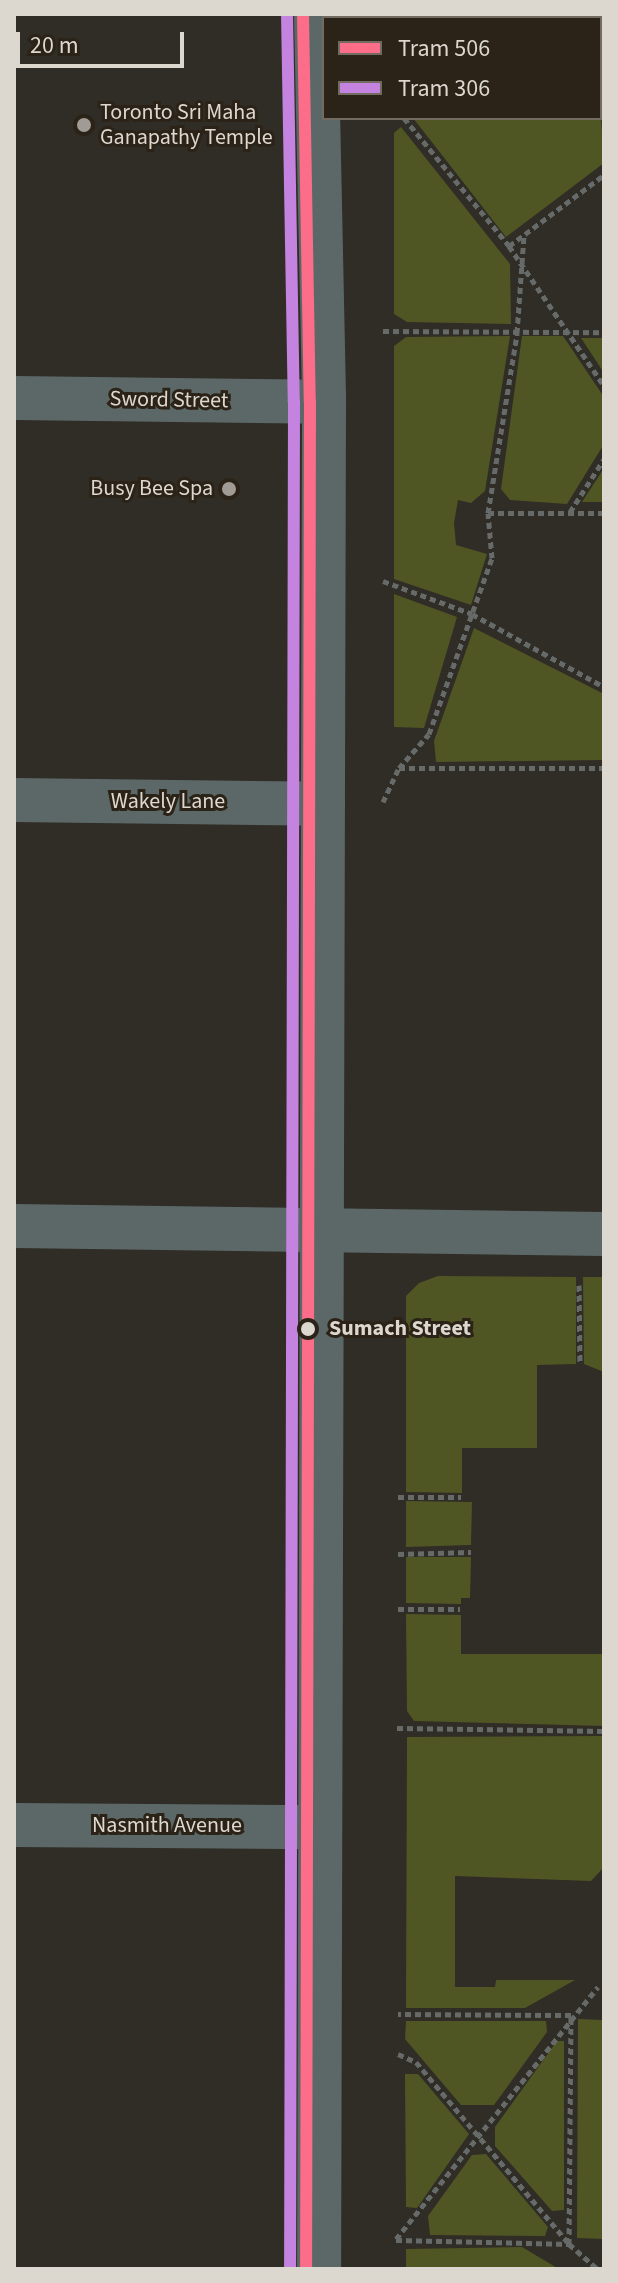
<!DOCTYPE html>
<style>
body{margin:0}
#map{position:relative;width:618px;height:2283px;overflow:hidden;background:#302c26;font-family:"Source Sans 3",sans-serif}
div>[style]{position:absolute}
[style*='--x']{left:calc(var(--x)*1px);top:calc(var(--y)*1px);width:calc(var(--w)*1px);rotate:calc(var(--a)*1deg)}
.green>*{inset:0;background:#505623}
.path>*{height:5px;margin-top:-2.5px;transform-origin:0;background:repeating-linear-gradient(90deg,#666b6a 0 6px,transparent 0 10px)}
.minor>*{height:44px;margin:-22px;padding:0 22px;transform-origin:22px;border-radius:22px;background:#5c6868}
.major>*{height:44px;margin:-22px;padding:0 22px;transform-origin:22px;border-radius:22px;background:#5c6867}
.tram-1>*{height:12px;margin:-6px;padding:0 6px;transform-origin:6px;border-radius:6px;background:#fb6d88}
.tram-2>*{height:12px;margin:-6px;padding:0 6px;transform-origin:6px;border-radius:6px;background:#c483df}
.dots>*{width:22px;height:22px;translate:-50% -50%;box-sizing:border-box;border:4px solid #2b2317;border-radius:50%}
span{translate:-50% -50%;white-space:nowrap;text-align:center;line-height:1.15;-webkit-text-stroke:6px #2b2317;paint-order:stroke}
.poi-label{font-size:22px;color:#dcd7cf}
.left{translate:0 -50%;text-align:left}
.right{translate:-100% -50%;text-align:right}
.street-label{font-size:22px;color:#dcd7cf}
.stop-label{font-size:22px;color:#dcd7cf;font-weight:700}
.frame{position:absolute;inset:0;border:16px solid #dcd7cf;pointer-events:none}
.legend{position:absolute;left:322px;top:16px;width:280px;height:104px;box-sizing:border-box;background:#2b2317;border:2px solid #726b61;margin:0;padding:10px 14px;list-style:none;font-size:24px;color:#dcd7cf}
.legend li{display:flex;align-items:center;gap:16px;height:40px}
.legend b{width:40px;border:2px solid #726b61}
.scale{position:absolute;left:16px;top:32px;width:168px;height:36px;box-sizing:border-box;border:4px solid #dcd7cf;border-top:0;padding-left:10px;font-size:24px;line-height:28px;white-space:nowrap;color:#dcd7cf;-webkit-text-stroke:6px #2b2317;paint-order:stroke}
</style>
<div id="map">
<div class="green">
<i style="clip-path:polygon(600px 99px,604px 163px,506px 237px,413px 118px,600px 118px)"></i>
<i style="clip-path:polygon(401px 127px,510px 264px,511px 324px,407px 322px,394px 314px,394px 133px)"></i>
<i style="clip-path:polygon(510px 336px,485px 491px,471px 503px,458px 500px,454px 523px,456px 545px,487px 554px,471px 605px,394px 579px,394px 346px,406px 337px)"></i>
<i style="clip-path:polygon(522px 336px,563px 336px,604px 397px,604px 444px,567px 504px,510px 500px,501px 489px)"></i>
<i style="clip-path:polygon(581px 338px,604px 338px,604px 373px)"></i>
<i style="clip-path:polygon(604px 468px,604px 502px,582px 502px)"></i>
<i style="clip-path:polygon(394px 594px,457px 617px,424px 728px,394px 727px)"></i>
<i style="clip-path:polygon(474px 628px,604px 694px,604px 760px,436px 762px,434px 741px)"></i>
<i style="clip-path:polygon(438px 1276px,576px 1277px,576px 1364px,537px 1365px,537px 1448px,462px 1448px,462px 1493px,406px 1492px,406px 1296px,419px 1283px)"></i>
<i style="clip-path:polygon(583px 1277px,604px 1277px,604px 1372px,584px 1364px)"></i>
<i style="clip-path:polygon(406px 1501px,472px 1502px,471px 1545px,406px 1547px)"></i>
<i style="clip-path:polygon(406px 1557px,471px 1557px,470px 1598px,461px 1598px,461px 1604px,406px 1603px)"></i>
<i style="clip-path:polygon(406px 1614px,461px 1615px,461px 1654px,604px 1654px,604px 1726px,414px 1721px,407px 1711px)"></i>
<i style="clip-path:polygon(604px 1736px,604px 1867px,591px 1881px,455px 1876px,455px 1987px,495px 1987px,496px 1980px,575px 1980px,525px 2008px,406px 2008px,407px 1737px)"></i>
<i style="clip-path:polygon(578px 2019px,604px 2020px,603px 2239px,577px 2238px)"></i>
<i style="clip-path:polygon(406px 2021px,546px 2021px,547px 2032px,494px 2105px,461px 2105px,405px 2039px)"></i>
<i style="clip-path:polygon(557px 2041px,564px 2041px,564px 2210px,552px 2211px,495px 2146px,495px 2127px)"></i>
<i style="clip-path:polygon(405px 2074px,418px 2074px,469px 2134px,417px 2208px,406px 2207px)"></i>
<i style="clip-path:polygon(486px 2154px,548px 2227px,545px 2236px,430px 2235px,428px 2216px,472px 2155px)"></i>
<i style="clip-path:polygon(522px 2247px,559px 2269px,406px 2269px,406px 2249px)"></i>
</div>
<div class="path">
<i style="--x:600;--y:94;--w:4;--a:0"></i>
<i style="--x:404;--y:118;--w:166;--a:50.6"></i>
<i style="--x:509;--y:246;--w:169;--a:55.8"></i>
<i style="--x:509;--y:246;--w:119;--a:-36.8"></i>
<i style="--x:383;--y:331;--w:221;--a:0.3"></i>
<i style="--x:570;--y:512;--w:63;--a:-57.3"></i>
<i style="--x:488;--y:513;--w:116;--a:0"></i>
<i style="--x:383;--y:581;--w:95;--a:20.3"></i>
<i style="--x:472;--y:614;--w:151;--a:28.9"></i>
<i style="--x:399;--y:768;--w:205;--a:0"></i>
<i style="--x:383;--y:802;--w:38;--a:-65"></i>
<i style="--x:399;--y:768;--w:45;--a:-48.6"></i>
<i style="--x:429;--y:734;--w:187;--a:-70.3"></i>
<i style="--x:492;--y:558;--w:45;--a:-95.1"></i>
<i style="--x:488;--y:513;--w:182;--a:-80.8"></i>
<i style="--x:517;--y:333;--w:98;--a:-85.9"></i>
<i style="--x:579;--y:1285;--w:79;--a:89.3"></i>
<i style="--x:398;--y:1497;--w:63;--a:0"></i>
<i style="--x:398;--y:1554;--w:73;--a:-1.6"></i>
<i style="--x:398;--y:1609;--w:62;--a:0"></i>
<i style="--x:397;--y:1728;--w:207;--a:0.8"></i>
<i style="--x:398;--y:2054;--w:20;--a:24"></i>
<i style="--x:416;--y:2062;--w:238;--a:49.9"></i>
<i style="--x:569;--y:2244;--w:37;--a:41"></i>
<i style="--x:396;--y:2239;--w:323;--a:-51.3"></i>
<i style="--x:396;--y:2240;--w:173;--a:1.3"></i>
<i style="--x:569;--y:2244;--w:229;--a:-89.5"></i>
<i style="--x:571;--y:2015;--w:173;--a:-179.7"></i>
</div>
<div class="minor">
<i style="--x:14;--y:398;--w:310;--a:0.7"></i>
<i style="--x:14;--y:800;--w:309;--a:0.7"></i>
<i style="--x:14;--y:1226;--w:590;--a:0.78"></i>
<i style="--x:14;--y:1825;--w:306;--a:0.4"></i>
</div>
<div class="major">
<i style="--x:316;--y:14;--w:388;--a:88.8"></i>
<i style="--x:324;--y:402;--w:1867;--a:90.15"></i>
</div>
<div class="tram-1">
<i style="--x:303;--y:14;--w:388;--a:89"></i>
<i style="--x:310;--y:402;--w:1867;--a:90.12"></i>
</div>
<div class="tram-2">
<i style="--x:287;--y:14;--w:388;--a:89"></i>
<i style="--x:294;--y:402;--w:1867;--a:90.12"></i>
</div>
<div class="dots">
<i style="left:84px;top:125px;background:#a09b94"></i>
<i style="left:229px;top:489px;background:#a09b94"></i>
<i style="left:308px;top:1329px;background:#dcd7cf"></i>
</div>
<div class="poi-label">
<span class="left" style="left:100px;top:125px">Toronto Sri Maha<br>Ganapathy Temple</span>
<span class="right" style="left:213px;top:489px">Busy Bee Spa</span>
</div>
<div class="street-label">
<span style="left:169px;top:400px;rotate:1deg">Sword Street</span>
<span style="left:168px;top:802px">Wakely Lane</span>
<span style="left:167px;top:1826px">Nasmith Avenue</span>
</div>
<div class="stop-label">
<span class="left" style="left:329px;top:1329px">Sumach Street</span>
</div>
<div class="frame"></div>
<ul class="legend">
<li><b style="height:10px;background:#fb6d88"></b>Tram 506</li>
<li><b style="height:10px;background:#c483df"></b>Tram 306</li>
</ul>
<div class="scale">20 m</div>
</div>
